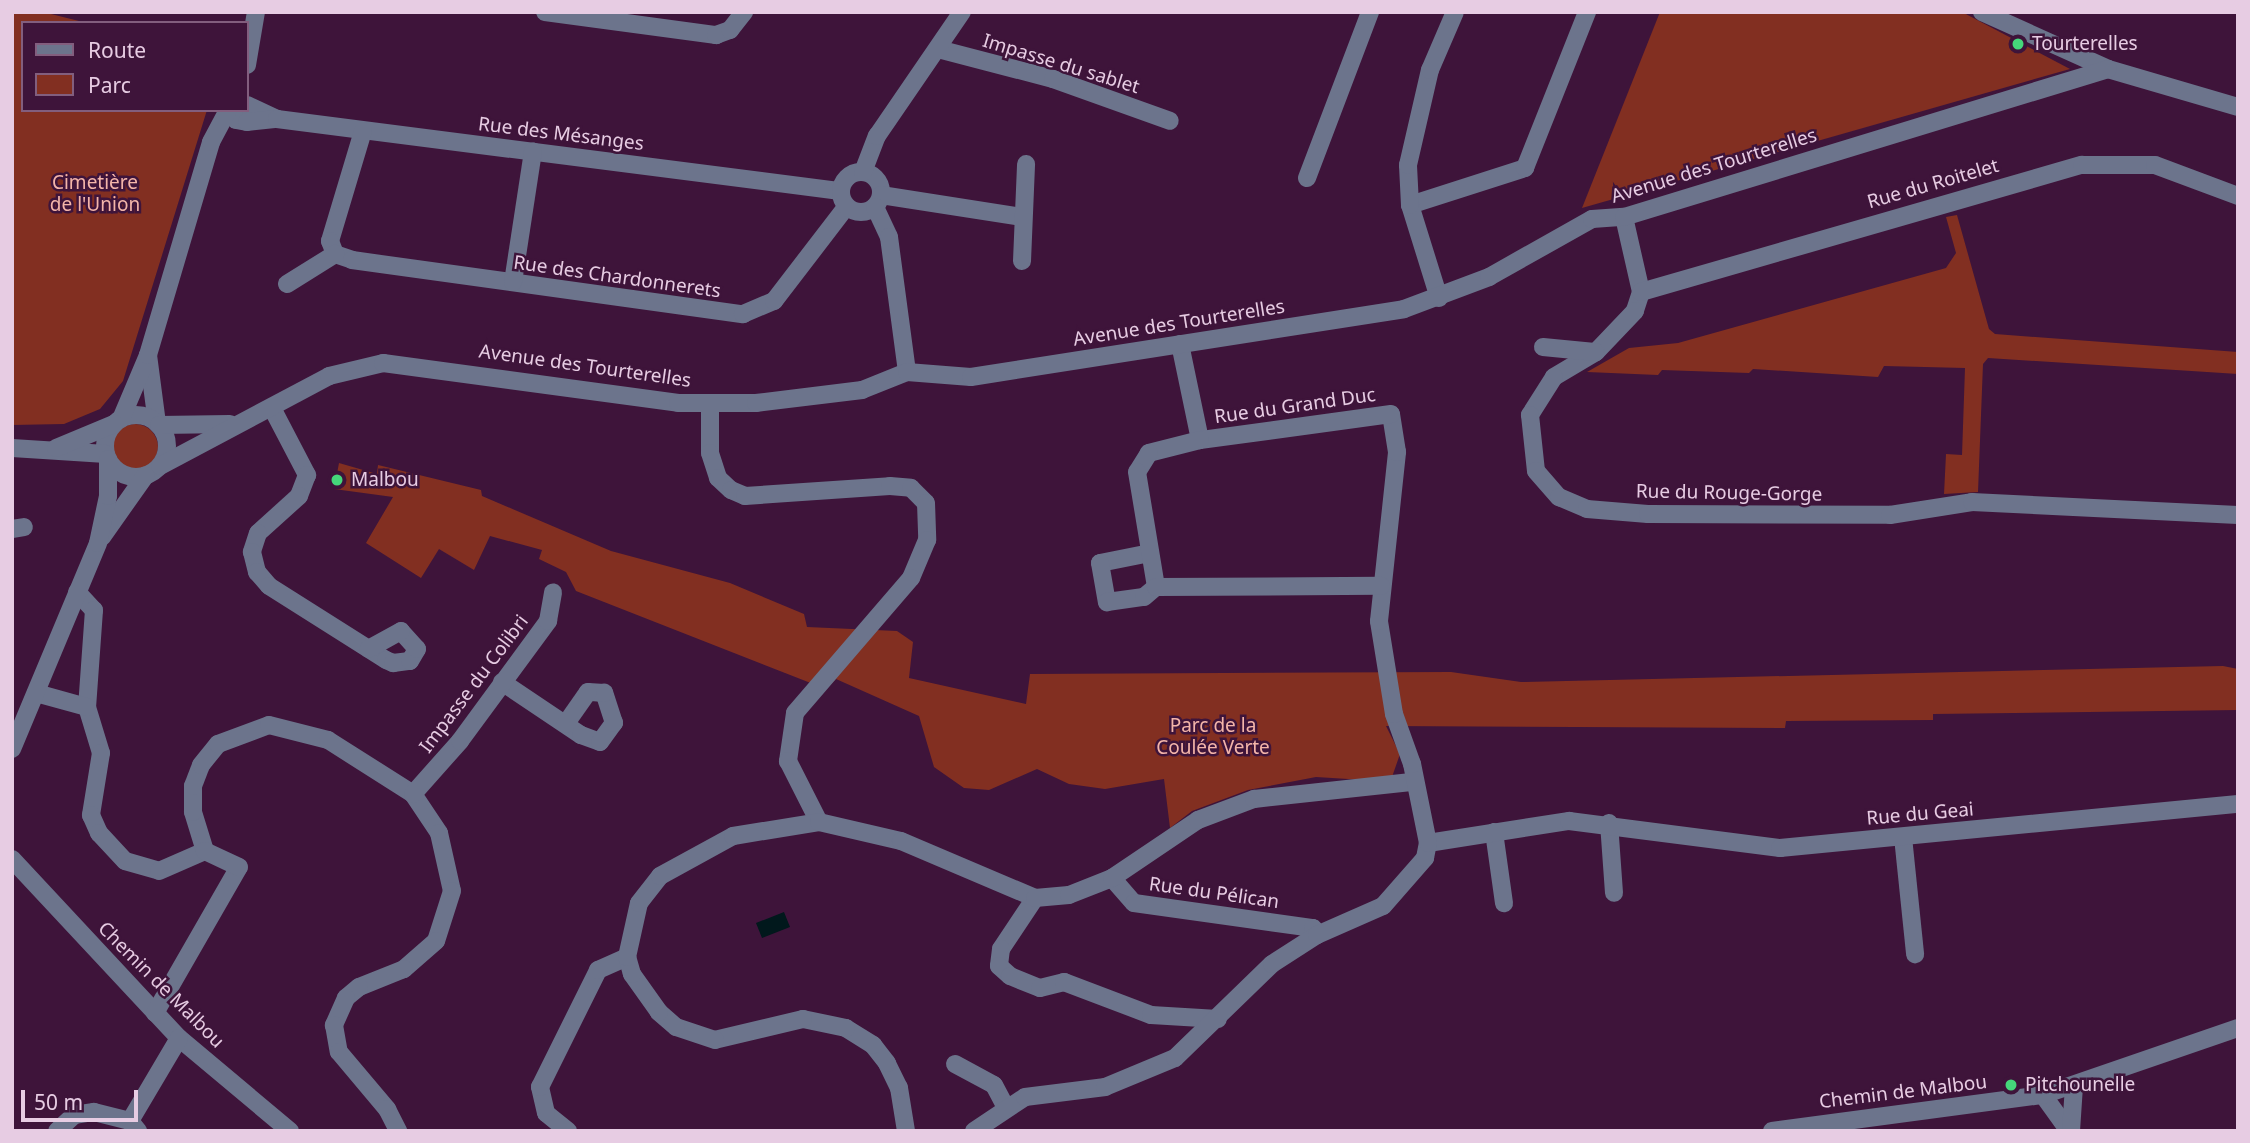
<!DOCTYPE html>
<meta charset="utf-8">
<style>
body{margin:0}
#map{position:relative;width:2250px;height:1143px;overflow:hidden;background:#3e143a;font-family:"Noto Sans",sans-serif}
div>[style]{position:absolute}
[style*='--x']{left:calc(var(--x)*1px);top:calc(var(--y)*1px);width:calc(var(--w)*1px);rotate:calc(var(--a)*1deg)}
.green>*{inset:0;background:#822f21}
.round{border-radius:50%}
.water>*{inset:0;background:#01181c}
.minor>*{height:18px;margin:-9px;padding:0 9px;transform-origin:9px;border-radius:9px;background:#6c748c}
.minor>.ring{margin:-9px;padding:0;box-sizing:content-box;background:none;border:18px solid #6c748c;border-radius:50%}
.dots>*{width:19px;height:19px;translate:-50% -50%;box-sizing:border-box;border:4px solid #3e143a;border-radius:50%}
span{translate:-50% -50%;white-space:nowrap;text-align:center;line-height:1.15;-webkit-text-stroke:5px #3e143a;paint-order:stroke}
.poi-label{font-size:19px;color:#e7cce3}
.left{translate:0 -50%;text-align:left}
.street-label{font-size:19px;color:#e7cce3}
.park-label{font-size:19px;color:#f4b5a9}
.frame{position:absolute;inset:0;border:14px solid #e7cce3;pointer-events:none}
.legend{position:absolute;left:21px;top:21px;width:228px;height:91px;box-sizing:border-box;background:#3e143a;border:2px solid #825e7e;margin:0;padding:9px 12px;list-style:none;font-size:21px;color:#e7cce3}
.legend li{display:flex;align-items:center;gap:14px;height:35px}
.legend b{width:35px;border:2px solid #825e7e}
.scale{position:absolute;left:21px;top:1090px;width:117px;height:32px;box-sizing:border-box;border:4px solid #e7cce3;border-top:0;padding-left:9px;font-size:21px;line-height:24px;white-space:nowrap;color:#e7cce3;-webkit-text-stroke:5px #3e143a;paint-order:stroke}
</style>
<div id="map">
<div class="green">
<i style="clip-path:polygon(12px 12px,43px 12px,87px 23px,23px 23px,23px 110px,207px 110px,123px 381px,100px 409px,64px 424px,12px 425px)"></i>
<i style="clip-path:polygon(1660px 12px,1962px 12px,2070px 69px,1582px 208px)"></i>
<i style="clip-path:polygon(1957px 215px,1989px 329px,1995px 334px,2238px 352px,2238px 374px,1988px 358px,1983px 364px,1978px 492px,1944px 494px,1946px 454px,1962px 455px,1965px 368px,1884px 366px,1878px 377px,1753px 369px,1749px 373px,1662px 370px,1658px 375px,1587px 372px,1629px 348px,1678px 343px,1946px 268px,1956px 253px,1946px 217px)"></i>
<i class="round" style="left:112px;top:424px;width:46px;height:46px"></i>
<i style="clip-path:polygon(339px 463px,377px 474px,378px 465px,481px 490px,482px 496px,611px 551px,730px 583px,804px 614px,807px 627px,897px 631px,913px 642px,909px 678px,1026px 704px,1030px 674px,1451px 672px,1521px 682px,2223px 666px,2238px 669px,2238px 710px,1933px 714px,1933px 720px,1786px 721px,1785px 728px,1386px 726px,1400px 754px,1392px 777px,1380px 781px,1316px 777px,1248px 790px,1192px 811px,1170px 828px,1164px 779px,1105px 789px,1069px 784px,1037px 769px,989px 790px,964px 788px,934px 767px,919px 716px,836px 679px,826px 689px,576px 591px,566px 572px,539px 559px,542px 550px,490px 536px,474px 570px,439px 549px,421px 578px,366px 543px,393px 497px,334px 489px)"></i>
</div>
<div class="water">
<i style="clip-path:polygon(784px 912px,790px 927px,762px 938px,756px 923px)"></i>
</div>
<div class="minor">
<i style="--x:545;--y:12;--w:173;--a:7.7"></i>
<i style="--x:716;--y:35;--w:15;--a:-20"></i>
<i style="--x:730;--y:30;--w:23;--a:-52"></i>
<i style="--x:1982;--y:12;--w:138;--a:24.3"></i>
<i style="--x:2108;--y:69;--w:135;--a:16.3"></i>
<i style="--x:938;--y:49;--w:119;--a:14.6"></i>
<i style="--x:1053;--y:79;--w:124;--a:19.7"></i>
<i style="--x:247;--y:65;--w:54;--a:-80.4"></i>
<i style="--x:247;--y:105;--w:33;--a:25"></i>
<i style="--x:231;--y:110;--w:11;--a:63"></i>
<i style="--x:236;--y:120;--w:11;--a:10"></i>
<i style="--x:247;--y:122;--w:30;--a:-6"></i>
<i style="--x:277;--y:119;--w:568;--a:7.29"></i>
<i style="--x:363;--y:131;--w:115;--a:106.7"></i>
<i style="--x:330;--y:241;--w:14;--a:69"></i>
<i style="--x:335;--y:254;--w:18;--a:19"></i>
<i style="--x:352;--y:260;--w:395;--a:7.9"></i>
<i style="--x:743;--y:314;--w:34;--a:-23"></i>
<i style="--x:774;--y:301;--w:118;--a:-52.5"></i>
<i class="ring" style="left:841px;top:172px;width:22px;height:22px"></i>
<i style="--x:863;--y:172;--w:39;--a:-69"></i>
<i style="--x:877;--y:136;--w:150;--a:-55.6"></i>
<i style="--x:1307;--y:178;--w:178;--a:-69.2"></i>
<i style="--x:881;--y:195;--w:143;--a:8.9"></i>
<i style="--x:1410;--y:205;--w:121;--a:-17.8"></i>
<i style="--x:1525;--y:168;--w:168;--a:-68.3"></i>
<i style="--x:875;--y:207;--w:33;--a:65"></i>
<i style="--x:889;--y:237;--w:136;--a:82.4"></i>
<i style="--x:1624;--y:217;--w:77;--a:77.2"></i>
<i style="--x:1641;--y:292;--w:20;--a:108"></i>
<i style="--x:1635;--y:311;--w:57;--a:133.6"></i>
<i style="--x:1596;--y:352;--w:49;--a:149.2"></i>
<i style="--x:1554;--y:377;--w:45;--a:122.3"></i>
<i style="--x:1530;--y:415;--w:56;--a:83.9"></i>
<i style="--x:1536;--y:471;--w:35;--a:49"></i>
<i style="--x:1559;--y:497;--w:30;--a:23"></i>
<i style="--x:1587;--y:509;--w:61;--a:4.7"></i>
<i style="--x:1648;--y:514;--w:242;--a:0.2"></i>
<i style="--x:1890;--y:515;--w:83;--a:-9"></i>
<i style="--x:1972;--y:502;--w:266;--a:2.8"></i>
<i style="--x:1022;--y:261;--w:97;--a:-87.6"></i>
<i style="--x:513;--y:282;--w:132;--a:-81.3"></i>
<i style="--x:287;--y:284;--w:57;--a:-32"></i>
<i style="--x:1641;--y:292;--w:459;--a:-16.1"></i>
<i style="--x:2082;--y:165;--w:73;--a:0"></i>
<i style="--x:2155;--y:165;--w:89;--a:20.5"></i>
<i style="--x:1439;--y:298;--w:97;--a:-107.3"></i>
<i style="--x:1410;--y:205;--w:40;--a:-92.9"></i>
<i style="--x:1408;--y:165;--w:98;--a:-77"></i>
<i style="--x:1430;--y:70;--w:63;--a:-66.7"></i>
<i style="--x:1180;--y:344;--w:98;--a:78.2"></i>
<i style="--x:1543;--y:347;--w:52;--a:5.5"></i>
<i style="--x:148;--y:355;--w:69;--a:82.5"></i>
<i style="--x:710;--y:403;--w:50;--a:90"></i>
<i style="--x:710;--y:453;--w:26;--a:72"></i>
<i style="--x:718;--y:478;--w:18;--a:43"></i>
<i style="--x:731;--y:490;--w:15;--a:23"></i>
<i style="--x:745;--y:496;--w:145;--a:-3.9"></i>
<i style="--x:890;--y:486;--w:21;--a:5"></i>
<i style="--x:911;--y:488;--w:21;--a:45"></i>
<i style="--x:926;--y:503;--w:37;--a:88"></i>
<i style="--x:927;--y:540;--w:41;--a:112.8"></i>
<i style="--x:911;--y:578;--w:178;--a:130.7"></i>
<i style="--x:795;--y:713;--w:49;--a:98.3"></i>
<i style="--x:788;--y:761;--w:68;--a:63.1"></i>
<i style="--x:272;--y:408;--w:76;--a:62.4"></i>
<i style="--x:307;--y:475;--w:22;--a:111"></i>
<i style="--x:299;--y:496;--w:55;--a:137.9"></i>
<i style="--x:258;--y:533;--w:20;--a:108"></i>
<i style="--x:252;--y:552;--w:21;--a:76"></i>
<i style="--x:257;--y:572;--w:18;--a:49"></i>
<i style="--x:269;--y:586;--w:138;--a:32.3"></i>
<i style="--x:386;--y:660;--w:8;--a:23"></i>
<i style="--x:393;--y:663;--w:17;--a:-7"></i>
<i style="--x:410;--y:661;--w:14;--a:-60"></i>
<i style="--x:417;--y:649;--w:24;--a:-132"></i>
<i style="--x:401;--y:631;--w:37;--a:151"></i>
<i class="ring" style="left:105px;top:415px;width:44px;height:44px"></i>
<i style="--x:121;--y:419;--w:69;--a:-67.1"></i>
<i style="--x:148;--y:355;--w:222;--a:-73.5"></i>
<i style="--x:211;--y:142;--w:36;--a:-62"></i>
<i style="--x:159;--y:425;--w:71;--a:-0.8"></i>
<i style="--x:12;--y:448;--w:94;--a:3.7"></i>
<i style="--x:56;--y:448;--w:63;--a:-22.5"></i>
<i style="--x:160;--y:466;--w:191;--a:-28"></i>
<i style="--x:329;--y:376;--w:56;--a:-13.5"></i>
<i style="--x:383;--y:363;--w:298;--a:7.7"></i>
<i style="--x:678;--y:403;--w:78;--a:0"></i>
<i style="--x:756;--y:403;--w:107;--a:-7"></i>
<i style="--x:862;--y:390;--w:48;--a:-21.8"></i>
<i style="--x:907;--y:372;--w:64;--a:4.5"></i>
<i style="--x:971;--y:377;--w:438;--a:-8.9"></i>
<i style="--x:1404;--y:309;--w:91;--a:-20.6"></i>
<i style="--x:1489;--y:277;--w:118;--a:-29.4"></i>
<i style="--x:1592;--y:219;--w:32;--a:-4"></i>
<i style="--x:1624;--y:217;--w:506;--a:-17"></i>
<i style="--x:12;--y:529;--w:12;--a:-9"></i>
<i style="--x:102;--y:537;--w:75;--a:-54.8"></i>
<i style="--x:1150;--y:553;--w:51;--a:168.7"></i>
<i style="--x:1100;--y:563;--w:40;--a:80"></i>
<i style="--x:1107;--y:602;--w:37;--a:-8"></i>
<i style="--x:1144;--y:597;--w:16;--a:-40"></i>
<i style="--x:77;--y:592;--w:25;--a:47"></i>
<i style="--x:94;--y:610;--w:97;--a:94.1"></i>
<i style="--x:87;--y:707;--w:48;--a:73.1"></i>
<i style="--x:101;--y:753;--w:63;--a:99.2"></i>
<i style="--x:91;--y:815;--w:20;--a:66"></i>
<i style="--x:99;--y:833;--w:38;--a:47"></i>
<i style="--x:125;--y:861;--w:35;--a:16"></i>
<i style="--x:159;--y:871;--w:50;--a:-23.5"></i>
<i style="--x:205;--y:851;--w:41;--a:-107.1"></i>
<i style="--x:193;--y:812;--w:26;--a:-90"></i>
<i style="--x:193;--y:786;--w:22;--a:-69"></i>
<i style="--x:201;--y:765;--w:27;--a:-51"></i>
<i style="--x:218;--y:744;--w:54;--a:-20.4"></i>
<i style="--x:269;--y:725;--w:61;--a:14.3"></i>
<i style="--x:328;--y:740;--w:101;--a:32.4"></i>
<i style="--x:413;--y:794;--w:47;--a:56.3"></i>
<i style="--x:439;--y:833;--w:59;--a:77.4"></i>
<i style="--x:452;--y:891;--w:52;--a:107.7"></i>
<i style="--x:436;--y:941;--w:43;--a:138.8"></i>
<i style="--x:404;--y:969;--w:48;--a:158.2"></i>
<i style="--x:359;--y:987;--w:17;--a:140"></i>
<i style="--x:346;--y:998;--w:30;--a:114"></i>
<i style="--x:334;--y:1025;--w:27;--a:80"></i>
<i style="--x:339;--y:1052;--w:75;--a:49.9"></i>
<i style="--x:387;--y:1109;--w:25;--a:63"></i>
<i style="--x:502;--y:682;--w:95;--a:33.9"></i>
<i style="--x:581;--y:735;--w:20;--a:20"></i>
<i style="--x:600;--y:742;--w:24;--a:-54"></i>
<i style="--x:614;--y:723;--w:32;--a:-108"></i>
<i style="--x:604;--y:693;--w:16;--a:-176"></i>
<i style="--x:588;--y:692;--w:39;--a:125"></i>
<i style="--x:36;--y:693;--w:53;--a:15.4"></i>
<i style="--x:12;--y:749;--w:223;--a:-67.3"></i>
<i style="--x:98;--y:543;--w:48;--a:-78"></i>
<i style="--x:108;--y:496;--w:37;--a:-90"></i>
<i style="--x:413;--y:794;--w:71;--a:-48.4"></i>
<i style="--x:460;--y:741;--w:149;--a:-53.7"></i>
<i style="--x:548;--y:621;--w:29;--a:-80"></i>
<i style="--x:1609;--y:823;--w:70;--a:85.9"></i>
<i style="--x:1494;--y:832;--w:72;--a:82"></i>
<i style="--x:1903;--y:837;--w:118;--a:84.1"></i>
<i style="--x:1428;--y:843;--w:143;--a:-8.9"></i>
<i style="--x:1569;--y:821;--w:213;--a:7.3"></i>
<i style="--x:1780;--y:848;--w:460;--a:-5.5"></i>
<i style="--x:12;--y:859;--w:245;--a:47"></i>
<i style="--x:179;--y:1038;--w:145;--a:40"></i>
<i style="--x:1112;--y:878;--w:33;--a:49"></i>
<i style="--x:1134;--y:903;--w:181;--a:8"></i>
<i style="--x:1313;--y:928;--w:8;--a:60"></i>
<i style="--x:1035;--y:898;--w:61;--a:123.7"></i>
<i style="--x:1001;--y:949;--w:17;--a:97"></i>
<i style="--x:999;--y:966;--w:15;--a:42"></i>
<i style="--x:1010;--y:976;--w:32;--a:22"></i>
<i style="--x:1040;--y:988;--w:25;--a:-14"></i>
<i style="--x:1064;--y:982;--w:93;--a:20.8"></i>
<i style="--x:1151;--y:1015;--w:67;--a:3.4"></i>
<i style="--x:155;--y:1013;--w:168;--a:-60.1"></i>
<i style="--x:239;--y:867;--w:38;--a:-155"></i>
<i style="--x:955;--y:1064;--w:44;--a:28.3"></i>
<i style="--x:994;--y:1085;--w:24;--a:62"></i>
<i style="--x:2043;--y:1095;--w:44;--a:54.2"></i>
<i style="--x:130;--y:1121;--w:96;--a:-59.4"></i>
<i style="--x:57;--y:1131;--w:23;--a:-43"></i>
<i style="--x:74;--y:1115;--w:20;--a:-9"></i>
<i style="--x:94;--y:1112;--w:37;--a:14"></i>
<i style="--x:130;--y:1121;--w:13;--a:51"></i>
<i style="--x:568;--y:1131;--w:28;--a:-141"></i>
<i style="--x:546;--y:1113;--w:27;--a:-103"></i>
<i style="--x:540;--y:1087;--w:131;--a:-63.6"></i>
<i style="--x:598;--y:970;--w:32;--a:-24"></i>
<i style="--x:906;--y:1131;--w:44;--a:-99.2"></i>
<i style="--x:899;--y:1088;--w:28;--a:-116"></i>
<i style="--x:887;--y:1063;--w:23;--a:-128"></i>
<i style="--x:873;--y:1045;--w:32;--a:-148"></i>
<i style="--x:846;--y:1028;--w:44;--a:-168.2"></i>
<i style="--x:803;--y:1019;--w:90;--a:166.6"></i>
<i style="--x:715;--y:1040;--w:41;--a:-161.6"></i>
<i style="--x:676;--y:1027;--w:23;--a:-139"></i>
<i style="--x:659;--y:1012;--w:47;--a:-125.4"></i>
<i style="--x:632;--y:974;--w:18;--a:-106"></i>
<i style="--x:627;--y:957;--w:55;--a:-77.5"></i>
<i style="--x:639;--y:903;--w:34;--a:-52"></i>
<i style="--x:660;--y:876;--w:83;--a:-28.7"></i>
<i style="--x:733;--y:836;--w:87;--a:-9.2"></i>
<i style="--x:819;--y:822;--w:84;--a:13"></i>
<i style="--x:901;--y:841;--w:146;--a:23"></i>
<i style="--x:1035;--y:898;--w:34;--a:-5"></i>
<i style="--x:1069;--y:895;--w:46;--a:-21.6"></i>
<i style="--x:1112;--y:878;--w:104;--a:-34"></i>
<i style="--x:1198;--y:820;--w:60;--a:-20.6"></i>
<i style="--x:1254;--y:799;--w:158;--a:-6.2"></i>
<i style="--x:974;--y:1131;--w:61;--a:-33.7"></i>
<i style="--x:1025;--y:1097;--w:81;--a:-7.1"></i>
<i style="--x:1105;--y:1087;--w:76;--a:-22.5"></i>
<i style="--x:1175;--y:1058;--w:135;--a:-44.1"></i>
<i style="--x:1272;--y:964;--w:54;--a:-32.8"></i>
<i style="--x:1317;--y:935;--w:72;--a:-23.7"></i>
<i style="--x:1383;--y:906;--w:64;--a:-48.8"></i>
<i style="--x:1425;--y:858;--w:15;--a:-79"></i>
<i style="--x:1428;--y:843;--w:81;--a:-101.4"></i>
<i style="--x:1412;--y:764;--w:53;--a:-109.8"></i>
<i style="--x:1394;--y:714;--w:94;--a:-99.2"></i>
<i style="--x:1379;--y:621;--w:170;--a:-83.9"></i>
<i style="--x:1397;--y:452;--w:38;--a:-99"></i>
<i style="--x:1391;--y:414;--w:193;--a:172.2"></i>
<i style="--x:1200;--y:440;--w:53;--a:165.7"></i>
<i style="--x:1149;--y:453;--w:22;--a:122"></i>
<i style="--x:1137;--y:472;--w:117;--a:80.6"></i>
<i style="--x:1156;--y:587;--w:225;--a:-0.3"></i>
<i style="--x:1772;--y:1131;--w:273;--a:-7.6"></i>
<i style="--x:2043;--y:1095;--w:206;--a:-19"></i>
<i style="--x:2071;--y:1131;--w:45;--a:-86.2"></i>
</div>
<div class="dots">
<i style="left:2018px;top:44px;background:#45d77a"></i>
<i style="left:337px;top:480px;background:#45d77a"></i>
<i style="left:2011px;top:1085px;background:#45d77a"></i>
</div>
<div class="poi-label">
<span class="left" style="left:2032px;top:44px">Tourterelles</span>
<span class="left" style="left:351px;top:480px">Malbou</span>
<span class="left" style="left:2025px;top:1085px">Pitchounelle</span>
</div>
<div class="street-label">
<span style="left:1061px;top:64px;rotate:17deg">Impasse du sablet</span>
<span style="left:561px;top:134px;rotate:7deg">Rue des Mésanges</span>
<span style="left:1714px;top:166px;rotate:-17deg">Avenue des Tourterelles</span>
<span style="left:1933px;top:184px;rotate:-16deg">Rue du Roitelet</span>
<span style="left:617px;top:277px;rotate:8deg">Rue des Chardonnerets</span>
<span style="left:1179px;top:323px;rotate:-9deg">Avenue des Tourterelles</span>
<span style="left:585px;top:366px;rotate:8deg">Avenue des Tourterelles</span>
<span style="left:1295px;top:406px;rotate:-8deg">Rue du Grand Duc</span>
<span style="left:1729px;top:493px;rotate:1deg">Rue du Rouge-Gorge</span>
<span style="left:474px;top:684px;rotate:-53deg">Impasse du Colibri</span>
<span style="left:1920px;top:814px;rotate:-5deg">Rue du Geai</span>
<span style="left:1214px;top:893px;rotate:8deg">Rue du Pélican</span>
<span style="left:161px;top:985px;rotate:45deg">Chemin de Malbou</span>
<span style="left:1903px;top:1092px;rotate:-7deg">Chemin de Malbou</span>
</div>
<div class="park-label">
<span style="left:95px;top:194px">Cimetière<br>de l'Union</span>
<span style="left:1213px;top:737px">Parc de la<br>Coulée Verte</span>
</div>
<div class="frame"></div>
<ul class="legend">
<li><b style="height:9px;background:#6c748c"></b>Route</li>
<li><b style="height:19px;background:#822f21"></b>Parc</li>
</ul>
<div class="scale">50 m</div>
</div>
